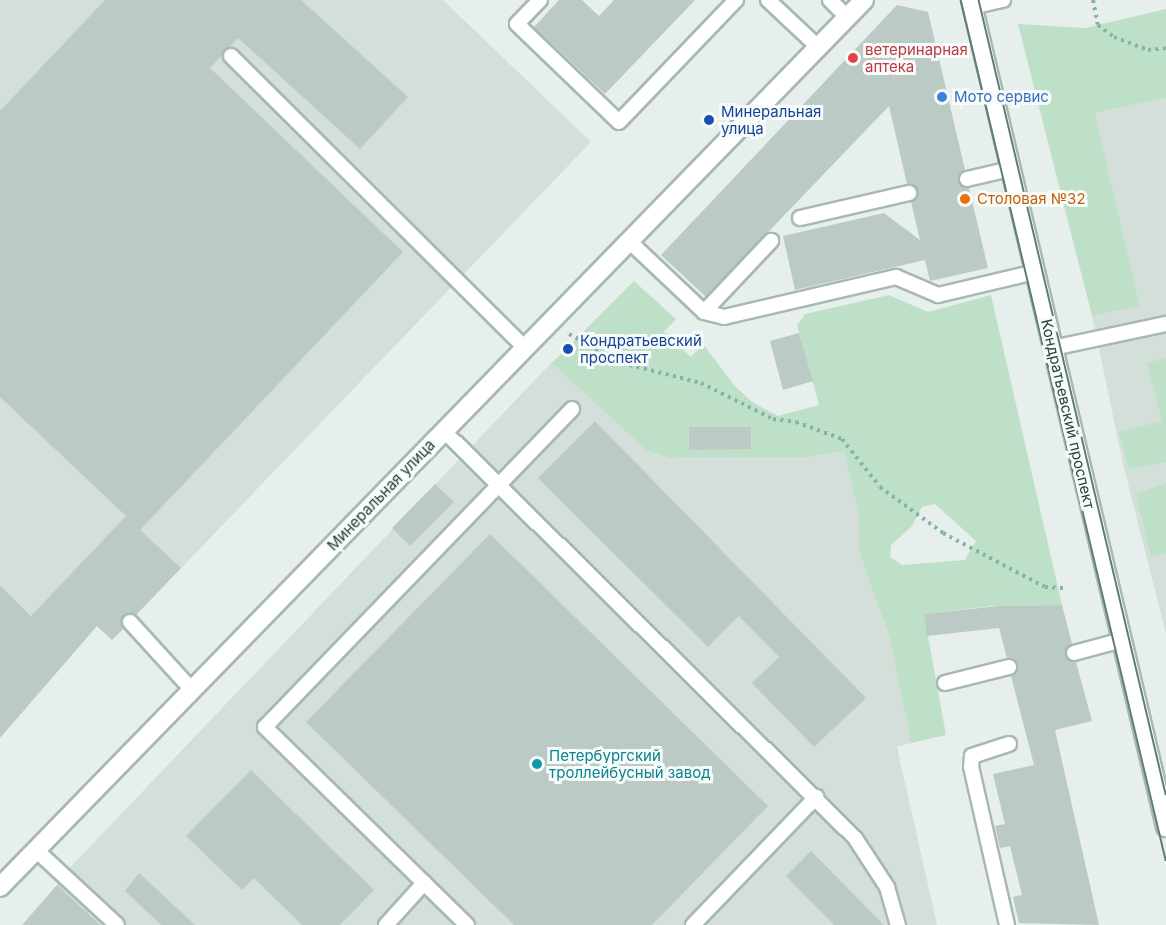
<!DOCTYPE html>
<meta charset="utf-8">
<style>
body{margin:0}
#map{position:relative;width:1166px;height:925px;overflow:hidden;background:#e6efeb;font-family:Inter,sans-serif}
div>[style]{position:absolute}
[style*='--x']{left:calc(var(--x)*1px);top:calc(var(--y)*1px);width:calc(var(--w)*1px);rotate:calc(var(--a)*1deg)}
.built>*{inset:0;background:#d4dfda}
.green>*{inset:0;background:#bfe0c8}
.building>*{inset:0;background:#bbcac4}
.path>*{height:4px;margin-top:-2px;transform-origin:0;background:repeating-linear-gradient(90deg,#86b3a5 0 3px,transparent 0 7.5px)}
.roads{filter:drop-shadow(2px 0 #a8b8b2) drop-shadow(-2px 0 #a8b8b2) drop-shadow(0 2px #a8b8b2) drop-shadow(0 -2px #a8b8b2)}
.lane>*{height:14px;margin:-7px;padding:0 7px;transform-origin:7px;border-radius:7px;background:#fff}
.secondary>*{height:18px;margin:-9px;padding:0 9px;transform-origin:9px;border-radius:9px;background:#fff}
.tram>*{height:1.5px;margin:-0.75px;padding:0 0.75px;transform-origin:0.75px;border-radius:0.75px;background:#5f7d75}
.dots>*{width:16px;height:16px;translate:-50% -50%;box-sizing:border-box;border:3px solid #f7fbf9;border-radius:50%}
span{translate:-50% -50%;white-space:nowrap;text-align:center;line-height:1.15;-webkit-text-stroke:6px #f7fbf9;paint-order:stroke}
.health-label{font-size:15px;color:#be3a42}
.left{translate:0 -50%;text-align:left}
.shop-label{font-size:15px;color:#366cbe}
.transit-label{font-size:15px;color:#164399}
.food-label{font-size:15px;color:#c56008}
.street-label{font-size:15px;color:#24423a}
.culture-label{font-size:15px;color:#0d838f}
</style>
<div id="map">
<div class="built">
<i style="clip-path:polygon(0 0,443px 0,591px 142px,112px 640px,57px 589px,33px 617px,0 585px)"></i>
<i style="clip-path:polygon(1166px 98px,1166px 634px,1124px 468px,1092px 316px,1140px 306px,1095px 113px)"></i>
<i style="clip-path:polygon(552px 362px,647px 451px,669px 458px,808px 457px,844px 451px,859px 517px,859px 551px,889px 636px,911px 743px,897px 747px,937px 925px,102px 925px,57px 885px,63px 875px)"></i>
</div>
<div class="green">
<i style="clip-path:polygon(1166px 9px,1166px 98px,1095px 113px,1140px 306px,1092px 316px,1018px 24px,1085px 28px)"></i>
<i style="clip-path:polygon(evenodd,634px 281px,676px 319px,664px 332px,691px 357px,703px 344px,734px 385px,752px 402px,778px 416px,819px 405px,797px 325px,805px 314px,889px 295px,928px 312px,991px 295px,1062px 605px,993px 606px,924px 614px,946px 735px,911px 743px,889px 636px,859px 551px,859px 517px,844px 451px,808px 457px,669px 458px,647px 451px,552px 363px,634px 281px,935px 504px,976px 541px,965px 560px,902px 565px,890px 557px,891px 545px,912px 526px,922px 507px,935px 504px)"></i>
<i style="clip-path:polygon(1166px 358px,1166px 462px,1129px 469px,1119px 432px,1162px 421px,1147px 363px)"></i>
<i style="clip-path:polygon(1166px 483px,1166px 553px,1151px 557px,1136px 494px)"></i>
</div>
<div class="building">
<i style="clip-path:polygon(105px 0,301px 0,408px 97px,360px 149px,238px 38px,210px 68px,403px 252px,140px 530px,181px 568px,136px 615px,124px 616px,124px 628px,112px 640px,97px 626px,0 738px,0 585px,31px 616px,126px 516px,0 397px,0 111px)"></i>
<i style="clip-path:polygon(559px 0,582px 0,599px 16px,614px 0,695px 0,605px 94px,534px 27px)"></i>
<i style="clip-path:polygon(897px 5px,928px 12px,965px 170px,958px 180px,969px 188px,988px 268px,930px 281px,925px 260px,795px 290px,783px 236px,884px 213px,920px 240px,911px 202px,918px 192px,907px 184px,889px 106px,706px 297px,661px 255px)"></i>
<i style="clip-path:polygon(799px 333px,813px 381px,783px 390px,770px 341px)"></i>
<i style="clip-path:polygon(595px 421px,866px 698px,814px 747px,752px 683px,779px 657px,739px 616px,708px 647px,538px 478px)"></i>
<i style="clip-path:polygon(689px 427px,751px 427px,751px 449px,689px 450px)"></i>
<i style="clip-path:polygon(435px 484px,454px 502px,410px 546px,392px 528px)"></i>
<i style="clip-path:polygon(490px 534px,768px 806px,652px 925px,514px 925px,306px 722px)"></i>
<i style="clip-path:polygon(1062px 605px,1072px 644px,1065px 655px,1076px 662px,1092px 721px,1055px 730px,1099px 925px,1019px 923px,1013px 897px,1022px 895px,1010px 846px,1000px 848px,995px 826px,1005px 824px,993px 774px,1034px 765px,1011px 676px,1018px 664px,1007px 658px,999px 628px,927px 636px,924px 614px,999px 606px)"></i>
<i style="clip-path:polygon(251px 770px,374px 890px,340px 925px,302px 925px,254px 878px,242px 890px,186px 836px)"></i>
<i style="clip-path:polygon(811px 851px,884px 925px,834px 925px,786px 876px)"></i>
<i style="clip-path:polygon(139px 873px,195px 925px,161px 925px,125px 891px)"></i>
<i style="clip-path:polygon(57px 885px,101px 925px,22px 925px)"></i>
</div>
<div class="path">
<i style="--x:1093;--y:0;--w:25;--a:79"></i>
<i style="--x:1098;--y:25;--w:20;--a:37"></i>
<i style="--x:1114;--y:37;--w:36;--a:21"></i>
<i style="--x:1148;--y:50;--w:18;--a:-6"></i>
<i style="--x:569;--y:334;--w:60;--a:28.7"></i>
<i style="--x:622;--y:363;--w:81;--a:14.2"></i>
<i style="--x:701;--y:383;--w:80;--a:26.6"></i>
<i style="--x:773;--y:419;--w:23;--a:7"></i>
<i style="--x:796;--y:422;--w:49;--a:20.3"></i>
<i style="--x:842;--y:439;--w:61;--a:51.6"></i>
<i style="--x:880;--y:487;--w:78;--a:36.1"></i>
<i style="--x:943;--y:533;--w:115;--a:27.9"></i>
<i style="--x:1045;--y:587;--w:22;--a:3"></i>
</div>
<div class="roads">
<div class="lane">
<i style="--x:540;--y:0;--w:33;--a:134"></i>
<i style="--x:517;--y:24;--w:141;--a:43.9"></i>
<i style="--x:619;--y:122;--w:169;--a:-46.2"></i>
<i style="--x:768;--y:0;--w:69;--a:43.2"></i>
<i style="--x:830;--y:0;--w:24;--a:45"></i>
<i style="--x:972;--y:7;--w:32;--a:-13"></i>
<i style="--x:231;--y:56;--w:414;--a:44.8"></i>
<i style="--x:967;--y:179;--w:44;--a:-13.1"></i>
<i style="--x:800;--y:218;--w:112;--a:-12.9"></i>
<i style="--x:629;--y:241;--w:103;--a:43.4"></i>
<i style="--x:704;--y:312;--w:21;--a:14"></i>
<i style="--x:724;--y:317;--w:177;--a:-13.1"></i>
<i style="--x:896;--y:277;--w:46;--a:23.2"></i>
<i style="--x:938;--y:295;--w:100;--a:-13.3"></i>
<i style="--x:704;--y:312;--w:98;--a:-46.7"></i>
<i style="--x:1053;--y:348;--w:116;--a:-12"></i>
<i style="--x:444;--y:431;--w:578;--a:44.72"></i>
<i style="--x:855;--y:838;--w:59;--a:56.9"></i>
<i style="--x:887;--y:887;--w:40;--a:74"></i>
<i style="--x:130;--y:622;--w:92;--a:47.6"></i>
<i style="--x:1074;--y:653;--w:50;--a:-15.2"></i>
<i style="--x:945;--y:683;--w:66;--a:-14"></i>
<i style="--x:36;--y:850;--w:110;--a:42.8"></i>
<i style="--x:386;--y:925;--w:57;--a:-47.9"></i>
<i style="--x:467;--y:925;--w:283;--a:-135.6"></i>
<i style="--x:265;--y:727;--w:442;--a:-46"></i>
<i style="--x:693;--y:925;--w:178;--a:-46.1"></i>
<i style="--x:1007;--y:925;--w:162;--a:-102.8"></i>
<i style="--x:971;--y:767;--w:11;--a:-85"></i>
<i style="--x:972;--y:756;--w:39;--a:-18"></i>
</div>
<div class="secondary">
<i style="--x:971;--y:0;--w:850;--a:76.73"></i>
<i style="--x:0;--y:887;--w:1238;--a:-45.75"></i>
</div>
</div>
<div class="tram">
<i style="--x:961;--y:0;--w:884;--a:76.59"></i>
<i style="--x:979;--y:0;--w:816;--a:76.75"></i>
</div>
<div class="dots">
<i style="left:853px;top:58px;background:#e0444e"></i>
<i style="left:942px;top:97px;background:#3f7fe0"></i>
<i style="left:709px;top:120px;background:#1a4fb4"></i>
<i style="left:965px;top:199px;background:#e8710a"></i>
<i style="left:568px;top:349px;background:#1a4fb4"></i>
<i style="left:537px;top:764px;background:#0f9aa8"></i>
</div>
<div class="health-label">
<span class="left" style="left:865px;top:58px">ветеринарная<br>аптека</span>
</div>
<div class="shop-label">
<span class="left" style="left:954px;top:97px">Мото сервис</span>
</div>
<div class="transit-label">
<span class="left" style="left:721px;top:120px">Минеральная<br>улица</span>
<span class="left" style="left:580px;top:349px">Кондратьевский<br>проспект</span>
</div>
<div class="food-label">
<span class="left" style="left:977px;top:199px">Столовая №32</span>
</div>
<div class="street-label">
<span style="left:1068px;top:414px;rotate:77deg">Кондратьевский проспект</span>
<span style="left:381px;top:495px;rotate:-46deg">Минеральная улица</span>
</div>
<div class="culture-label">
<span class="left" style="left:549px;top:764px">Петербургский<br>троллейбусный завод</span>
</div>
</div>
